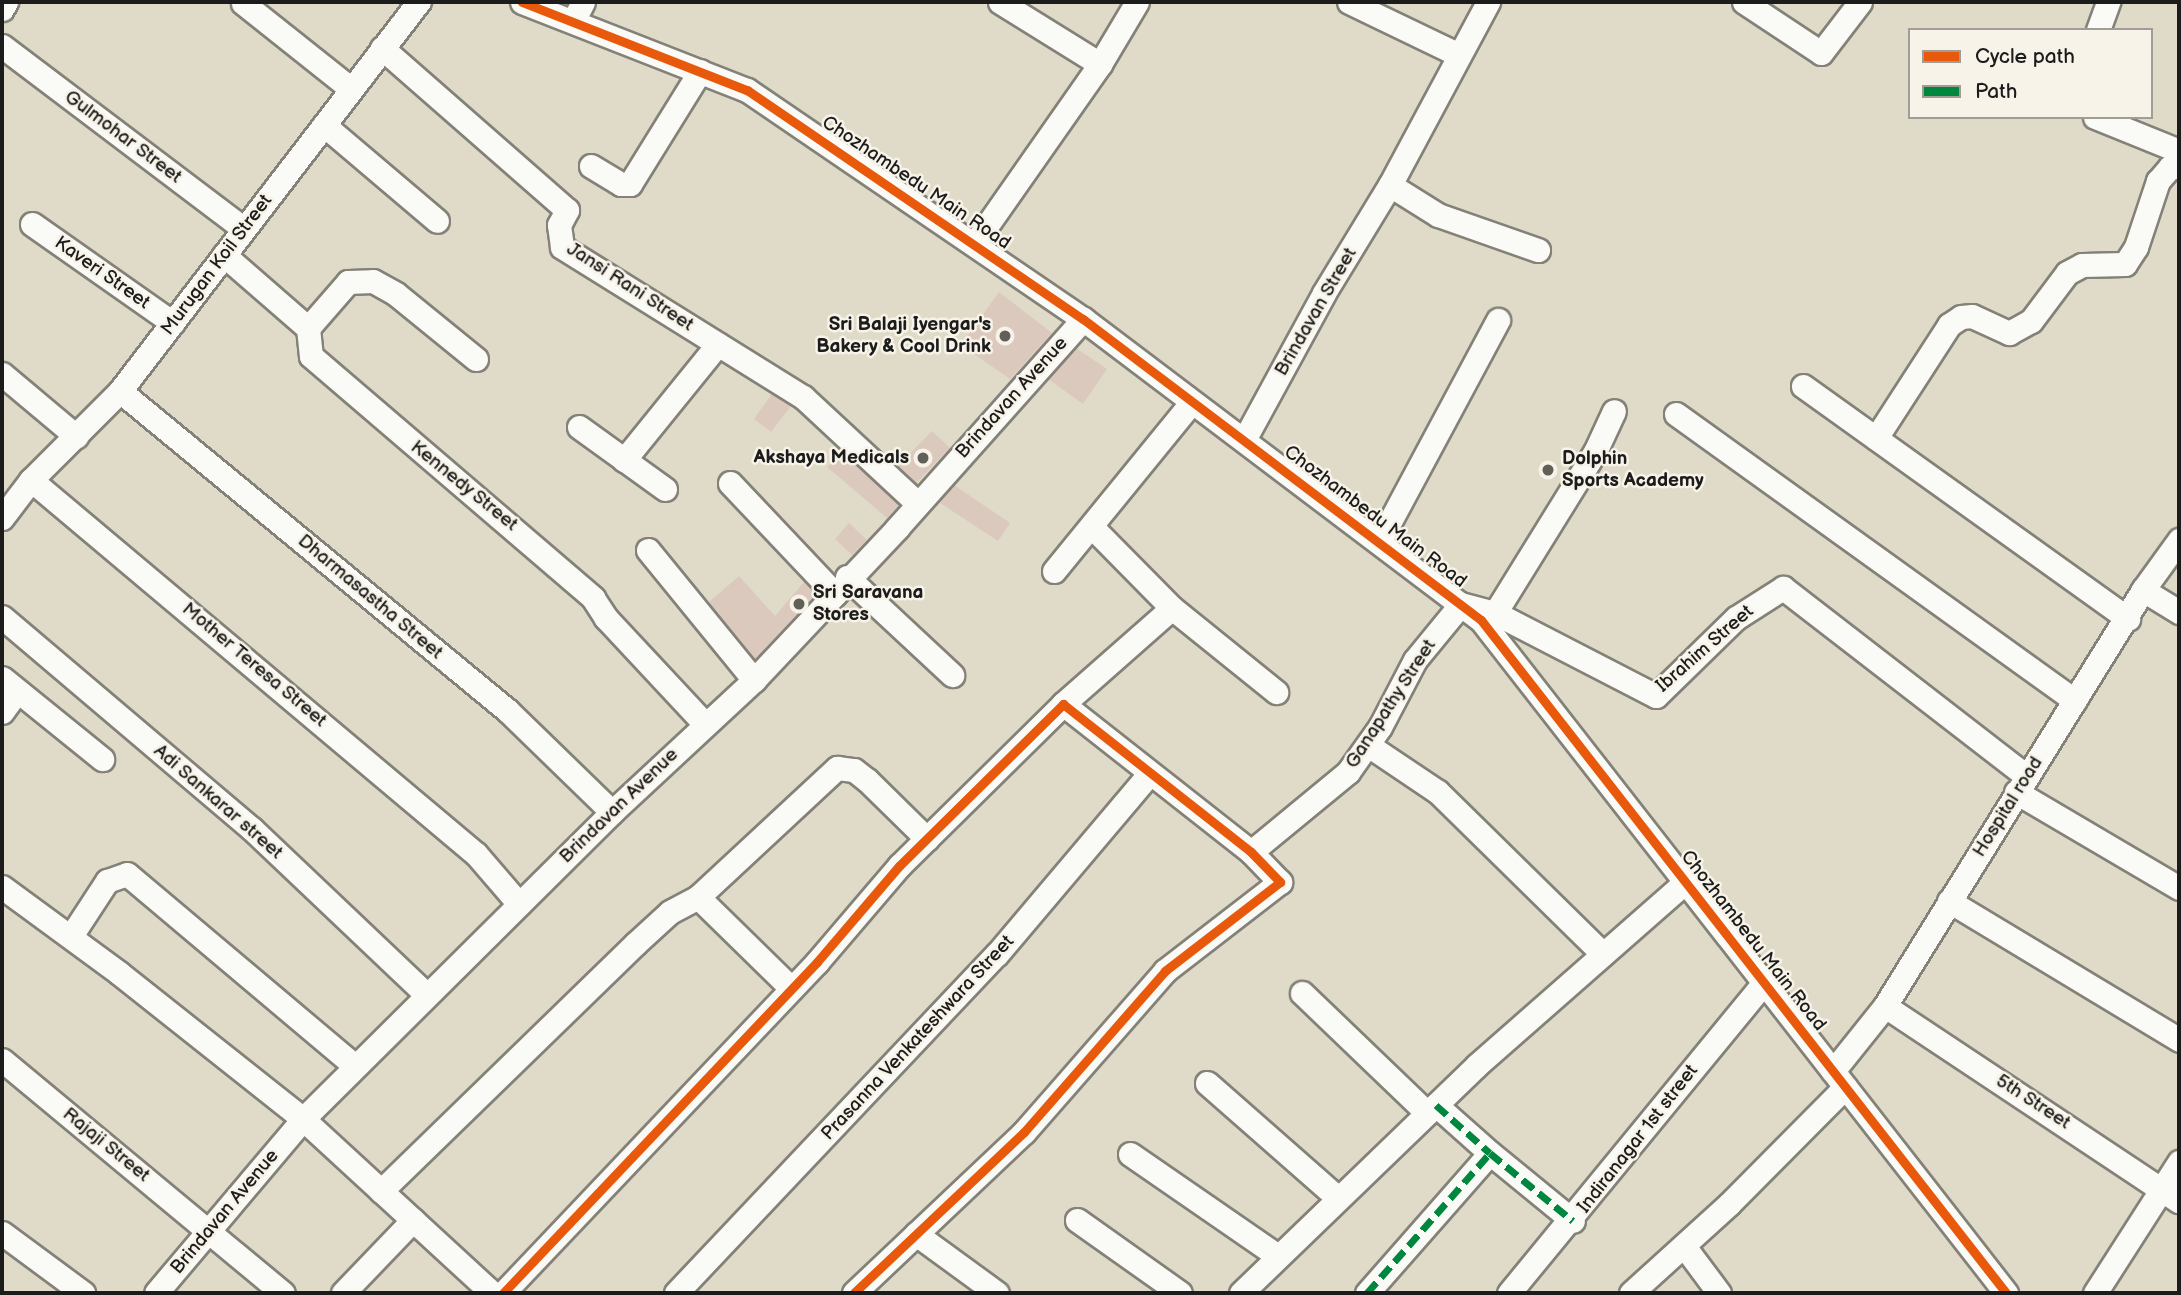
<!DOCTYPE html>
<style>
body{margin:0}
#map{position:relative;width:2181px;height:1295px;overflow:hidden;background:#dfdbc8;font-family:"Balsamiq Sans",sans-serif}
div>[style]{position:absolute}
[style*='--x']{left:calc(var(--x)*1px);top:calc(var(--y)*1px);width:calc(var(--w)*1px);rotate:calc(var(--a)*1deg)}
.building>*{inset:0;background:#dcc9be}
.roads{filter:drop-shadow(2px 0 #848178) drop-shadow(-2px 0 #848178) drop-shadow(0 2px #848178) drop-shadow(0 -2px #848178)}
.minor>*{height:23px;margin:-11.5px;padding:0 11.5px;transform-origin:11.5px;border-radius:11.5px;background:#fafaf7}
.quiet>*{height:7px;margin-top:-3.5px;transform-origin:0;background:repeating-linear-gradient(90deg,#00873e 0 14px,transparent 0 21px)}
.cycleway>*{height:9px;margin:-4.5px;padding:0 4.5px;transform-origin:4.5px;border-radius:4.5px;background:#e8590c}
.dots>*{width:19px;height:19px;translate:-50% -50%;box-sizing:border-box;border:4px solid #f7f3e8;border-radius:50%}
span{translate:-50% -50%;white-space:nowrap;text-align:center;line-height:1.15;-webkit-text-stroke:5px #f7f3e8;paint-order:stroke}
.street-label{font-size:19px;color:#1c1c1c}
.poi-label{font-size:19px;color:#1c1c1c;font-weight:700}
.right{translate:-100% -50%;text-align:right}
.left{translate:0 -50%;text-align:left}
.frame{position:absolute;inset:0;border:4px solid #1c1c1c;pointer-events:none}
.legend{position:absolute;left:1908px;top:28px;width:245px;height:91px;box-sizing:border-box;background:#f7f3e8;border:2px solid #9f9d96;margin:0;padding:9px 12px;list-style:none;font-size:21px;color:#1c1c1c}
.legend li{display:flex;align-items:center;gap:14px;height:35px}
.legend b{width:35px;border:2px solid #9f9d96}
</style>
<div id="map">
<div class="building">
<i style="clip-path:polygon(999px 292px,1052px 333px,1010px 379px,961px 345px)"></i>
<i style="clip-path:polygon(1076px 348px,1107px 369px,1083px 404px,1048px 379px)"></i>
<i style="clip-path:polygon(772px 394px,791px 406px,771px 432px,754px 419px)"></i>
<i style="clip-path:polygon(932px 431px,950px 448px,916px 483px,898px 466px)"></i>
<i style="clip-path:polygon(843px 453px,899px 505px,887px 518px,827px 467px)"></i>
<i style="clip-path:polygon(954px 485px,1010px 523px,998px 541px,940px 503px)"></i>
<i style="clip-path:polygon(849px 523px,867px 540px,852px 555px,835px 539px)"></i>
<i style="clip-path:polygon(739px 576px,775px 616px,804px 582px,816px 594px,755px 659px,709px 602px)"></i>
</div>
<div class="roads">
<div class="minor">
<i style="--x:522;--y:2;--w:242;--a:21.4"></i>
<i style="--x:747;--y:90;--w:407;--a:34.3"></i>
<i style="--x:1083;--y:319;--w:499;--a:37.1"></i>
<i style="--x:1481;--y:620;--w:854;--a:52.04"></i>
<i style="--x:1000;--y:2;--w:118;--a:31.8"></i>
<i style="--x:1349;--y:2;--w:122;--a:25.7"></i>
<i style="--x:1744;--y:2;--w:92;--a:33.5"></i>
<i style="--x:1821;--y:53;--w:64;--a:-52.6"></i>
<i style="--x:243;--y:3;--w:138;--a:38.5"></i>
<i style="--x:2;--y:9;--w:8;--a:-60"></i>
<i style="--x:573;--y:21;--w:21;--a:-62"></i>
<i style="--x:2098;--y:30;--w:30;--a:-70"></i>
<i style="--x:2;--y:46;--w:303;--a:37.1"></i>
<i style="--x:382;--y:48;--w:246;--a:41.2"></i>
<i style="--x:567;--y:210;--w:17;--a:118"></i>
<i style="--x:559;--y:225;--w:22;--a:82"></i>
<i style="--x:562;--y:247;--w:284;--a:31.9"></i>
<i style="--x:803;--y:397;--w:156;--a:42.9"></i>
<i style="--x:2095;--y:117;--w:91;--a:22"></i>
<i style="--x:324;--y:125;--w:148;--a:40.3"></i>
<i style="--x:591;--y:166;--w:35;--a:31"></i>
<i style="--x:621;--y:184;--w:9;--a:0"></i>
<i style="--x:630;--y:184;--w:133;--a:-58.2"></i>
<i style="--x:1390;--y:185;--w:208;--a:-61.8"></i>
<i style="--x:32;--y:224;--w:172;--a:35.1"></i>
<i style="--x:974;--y:244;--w:220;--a:-55"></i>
<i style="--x:1100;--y:64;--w:72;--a:-59.2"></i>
<i style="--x:224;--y:255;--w:111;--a:41"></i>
<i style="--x:308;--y:328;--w:28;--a:84"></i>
<i style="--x:311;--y:356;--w:372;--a:40.6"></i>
<i style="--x:593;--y:598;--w:24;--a:57"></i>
<i style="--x:606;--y:618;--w:145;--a:47"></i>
<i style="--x:308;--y:328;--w:61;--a:-49"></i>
<i style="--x:348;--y:282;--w:25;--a:-2"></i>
<i style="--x:373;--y:281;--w:26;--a:29"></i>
<i style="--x:396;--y:294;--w:103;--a:39.1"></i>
<i style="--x:2;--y:374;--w:97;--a:40"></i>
<i style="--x:1803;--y:386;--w:400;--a:35.6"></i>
<i style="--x:120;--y:391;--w:503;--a:39.51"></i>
<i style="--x:508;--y:711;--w:145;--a:44.2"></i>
<i style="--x:1676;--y:414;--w:491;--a:35.7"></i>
<i style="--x:579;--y:427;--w:106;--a:35.8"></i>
<i style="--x:1876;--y:438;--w:135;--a:-57.1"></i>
<i style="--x:1949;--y:325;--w:14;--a:-34"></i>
<i style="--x:1961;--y:317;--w:11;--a:-5"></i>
<i style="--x:1972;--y:316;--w:41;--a:24.7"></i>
<i style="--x:2009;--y:333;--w:25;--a:-29"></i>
<i style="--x:2031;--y:321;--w:60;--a:-53.1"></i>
<i style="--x:2067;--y:273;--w:17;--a:-28"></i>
<i style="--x:2082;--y:265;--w:43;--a:-1.3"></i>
<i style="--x:2125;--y:264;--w:20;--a:-57"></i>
<i style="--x:2136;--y:247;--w:70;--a:-71.6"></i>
<i style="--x:2158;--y:181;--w:18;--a:-49"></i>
<i style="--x:2170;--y:167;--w:9;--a:0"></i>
<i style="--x:1244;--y:440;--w:167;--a:-61.4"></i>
<i style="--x:1324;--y:293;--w:127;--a:-58.6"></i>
<i style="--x:1390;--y:185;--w:57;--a:32"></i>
<i style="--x:1438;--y:215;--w:106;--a:19.3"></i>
<i style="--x:624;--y:460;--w:149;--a:-51"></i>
<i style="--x:31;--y:480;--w:581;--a:40.05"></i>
<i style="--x:476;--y:854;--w:66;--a:49.3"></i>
<i style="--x:730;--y:483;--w:153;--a:46.6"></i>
<i style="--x:2;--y:518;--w:48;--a:-52.7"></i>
<i style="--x:31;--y:480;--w:126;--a:-45"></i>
<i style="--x:120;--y:391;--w:491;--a:-52.5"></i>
<i style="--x:1092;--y:527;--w:114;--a:45.4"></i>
<i style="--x:1172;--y:608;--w:134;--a:38.9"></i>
<i style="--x:1379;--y:542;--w:252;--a:-61.8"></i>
<i style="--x:648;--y:550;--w:168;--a:50.8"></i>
<i style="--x:1054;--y:571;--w:218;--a:-50.8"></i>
<i style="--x:847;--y:577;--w:144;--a:43"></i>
<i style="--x:2143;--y:590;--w:42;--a:31.4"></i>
<i style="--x:1495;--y:613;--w:190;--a:-58.2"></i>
<i style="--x:1595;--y:452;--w:45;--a:-65.1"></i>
<i style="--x:2;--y:617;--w:328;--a:40.3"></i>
<i style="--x:252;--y:829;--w:241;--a:43.5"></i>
<i style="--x:2;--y:678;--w:129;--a:39"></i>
<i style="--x:1063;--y:704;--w:145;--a:-41.4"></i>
<i style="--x:2;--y:712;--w:26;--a:-54"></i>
<i style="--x:1368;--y:745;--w:84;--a:33.9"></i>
<i style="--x:1438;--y:792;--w:231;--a:44.5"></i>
<i style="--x:2016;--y:792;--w:189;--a:30.5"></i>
<i style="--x:1251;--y:852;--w:126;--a:-39.5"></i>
<i style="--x:1348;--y:772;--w:55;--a:-54.6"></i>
<i style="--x:1380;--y:727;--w:76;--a:-62.4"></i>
<i style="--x:1415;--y:660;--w:72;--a:-50.6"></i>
<i style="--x:1461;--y:604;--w:35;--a:15"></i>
<i style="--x:1495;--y:613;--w:181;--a:27.3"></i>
<i style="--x:1656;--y:696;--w:112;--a:-44.3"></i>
<i style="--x:1736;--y:618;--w:56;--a:-32.6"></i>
<i style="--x:1783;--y:588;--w:307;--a:37.7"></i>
<i style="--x:2;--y:887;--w:145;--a:36.3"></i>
<i style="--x:119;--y:973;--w:235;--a:38.4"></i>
<i style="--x:303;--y:1119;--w:257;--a:42.6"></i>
<i style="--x:698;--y:897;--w:130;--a:44.4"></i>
<i style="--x:1949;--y:901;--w:269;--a:31.1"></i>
<i style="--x:71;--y:936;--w:66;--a:-56.8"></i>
<i style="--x:107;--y:881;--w:21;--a:-19"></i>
<i style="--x:127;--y:874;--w:298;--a:40.1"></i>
<i style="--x:1302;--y:993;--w:173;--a:43.8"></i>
<i style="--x:1885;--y:1006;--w:353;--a:33.6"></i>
<i style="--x:2;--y:1060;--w:365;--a:39.7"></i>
<i style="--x:1833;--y:1071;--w:83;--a:-51.3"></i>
<i style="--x:1885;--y:1006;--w:490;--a:-58.2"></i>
<i style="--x:2143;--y:590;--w:62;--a:-54.2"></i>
<i style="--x:1207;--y:1083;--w:174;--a:41.3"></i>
<i style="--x:1436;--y:1105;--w:72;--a:41.6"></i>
<i style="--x:1130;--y:1154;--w:180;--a:34.6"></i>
<i style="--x:381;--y:1191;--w:354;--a:-44.2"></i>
<i style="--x:635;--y:944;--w:47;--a:-42.4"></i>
<i style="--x:670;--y:912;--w:32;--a:-28"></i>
<i style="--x:698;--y:897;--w:190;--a:-42.9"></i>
<i style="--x:837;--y:768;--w:17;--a:7"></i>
<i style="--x:854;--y:770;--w:16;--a:38"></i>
<i style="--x:867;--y:780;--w:84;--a:44.5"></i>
<i style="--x:1077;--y:1220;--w:126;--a:35.3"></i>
<i style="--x:2;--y:1233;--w:101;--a:36.5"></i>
<i style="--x:916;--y:1234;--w:100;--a:36.1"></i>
<i style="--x:1684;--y:1246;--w:59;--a:53.3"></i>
<i style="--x:156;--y:1293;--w:228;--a:-49.8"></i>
<i style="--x:303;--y:1119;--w:436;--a:-44.8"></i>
<i style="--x:612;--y:812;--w:194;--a:-42.9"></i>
<i style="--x:754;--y:680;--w:209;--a:-46.7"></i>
<i style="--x:897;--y:528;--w:280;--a:-48.3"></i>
<i style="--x:343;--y:1293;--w:101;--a:-46.2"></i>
<i style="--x:503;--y:1293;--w:456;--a:-46.5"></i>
<i style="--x:817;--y:962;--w:126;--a:-49.5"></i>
<i style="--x:899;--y:866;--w:231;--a:-44.6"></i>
<i style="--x:1063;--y:704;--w:239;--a:38.2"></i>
<i style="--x:1251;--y:852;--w:42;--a:46"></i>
<i style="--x:1280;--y:882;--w:145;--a:142.3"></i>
<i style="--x:1165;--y:971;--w:214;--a:131.2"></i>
<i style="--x:1024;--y:1132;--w:234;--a:136.6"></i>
<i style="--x:676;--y:1293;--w:467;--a:-46.6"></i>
<i style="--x:997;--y:954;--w:236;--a:-49.8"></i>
<i style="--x:1241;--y:1293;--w:328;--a:-44"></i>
<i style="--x:1477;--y:1065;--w:277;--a:-41.3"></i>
<i style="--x:1367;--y:1293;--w:186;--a:-48.7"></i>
<i style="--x:1490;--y:1153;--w:107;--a:39.3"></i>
<i style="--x:1509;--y:1293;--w:401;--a:-50.6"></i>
<i style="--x:1631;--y:1293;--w:132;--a:-42.2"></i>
<i style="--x:1729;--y:1204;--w:165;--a:-45.2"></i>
<i style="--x:2095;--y:1293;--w:156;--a:-57.3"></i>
</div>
</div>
<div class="quiet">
<i style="--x:1436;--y:1105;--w:72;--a:41.6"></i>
<i style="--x:1367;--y:1293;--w:186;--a:-48.7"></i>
<i style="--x:1490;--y:1153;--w:107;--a:39.3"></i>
</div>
<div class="cycleway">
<i style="--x:522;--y:2;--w:242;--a:21.4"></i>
<i style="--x:747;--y:90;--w:407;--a:34.3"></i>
<i style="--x:1083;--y:319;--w:499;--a:37.1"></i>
<i style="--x:1481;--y:620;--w:854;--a:52.04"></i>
<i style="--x:503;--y:1293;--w:456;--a:-46.5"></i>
<i style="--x:817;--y:962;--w:126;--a:-49.5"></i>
<i style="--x:899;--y:866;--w:231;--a:-44.6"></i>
<i style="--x:1063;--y:704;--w:239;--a:38.2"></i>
<i style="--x:1251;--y:852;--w:42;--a:46"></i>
<i style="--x:1280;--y:882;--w:145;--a:142.3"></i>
<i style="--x:1165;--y:971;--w:214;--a:131.2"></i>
<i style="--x:1024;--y:1132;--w:234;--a:136.6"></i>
</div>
<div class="dots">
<i style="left:1005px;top:336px;background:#605f58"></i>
<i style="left:923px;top:458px;background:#605f58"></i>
<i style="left:1548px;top:470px;background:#605f58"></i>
<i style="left:799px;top:604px;background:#605f58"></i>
</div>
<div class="street-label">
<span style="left:123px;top:137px;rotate:37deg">Gulmohar Street</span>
<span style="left:916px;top:183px;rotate:34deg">Chozhambedu Main Road</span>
<span style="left:217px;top:265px;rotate:-53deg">Murugan Koil Street</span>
<span style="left:102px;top:273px;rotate:35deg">Kaveri Street</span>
<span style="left:630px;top:287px;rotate:33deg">Jansi Rani Street</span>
<span style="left:1316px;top:312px;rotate:-60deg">Brindavan Street</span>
<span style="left:1012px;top:398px;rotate:-48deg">Brindavan Avenue</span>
<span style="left:464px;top:486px;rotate:39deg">Kennedy Street</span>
<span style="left:1375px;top:517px;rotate:37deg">Chozhambedu Main Road</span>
<span style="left:370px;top:597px;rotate:40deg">Dharmasastha Street</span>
<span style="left:1705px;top:649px;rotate:-41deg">Ibrahim Street</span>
<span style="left:254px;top:665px;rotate:40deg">Mother Teresa Street</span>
<span style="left:1391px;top:704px;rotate:-57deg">Ganapathy Street</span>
<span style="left:218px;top:802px;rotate:41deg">Adi Sankarar street</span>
<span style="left:619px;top:806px;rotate:-44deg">Brindavan Avenue</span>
<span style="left:2008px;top:807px;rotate:-58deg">Hospital road</span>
<span style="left:1753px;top:941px;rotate:52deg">Chozhambedu Main Road</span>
<span style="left:918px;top:1038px;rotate:-47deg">Prasanna Venkateshwara Street</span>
<span style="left:2033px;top:1102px;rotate:33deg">5th Street</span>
<span style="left:1638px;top:1139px;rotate:-52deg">Indiranagar 1st street</span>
<span style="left:106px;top:1145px;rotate:39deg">Rajaji Street</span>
<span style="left:225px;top:1212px;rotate:-50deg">Brindavan Avenue</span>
</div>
<div class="poi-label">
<span class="right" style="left:991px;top:336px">Sri Balaji Iyengar's<br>Bakery &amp; Cool Drink</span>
<span class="right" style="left:909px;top:458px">Akshaya Medicals</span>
<span class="left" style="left:1562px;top:470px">Dolphin<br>Sports Academy</span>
<span class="left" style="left:813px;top:604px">Sri Saravana<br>Stores</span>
</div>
<div class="frame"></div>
<ul class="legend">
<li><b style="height:9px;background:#e8590c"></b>Cycle path</li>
<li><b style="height:9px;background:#00873e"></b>Path</li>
</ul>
</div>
